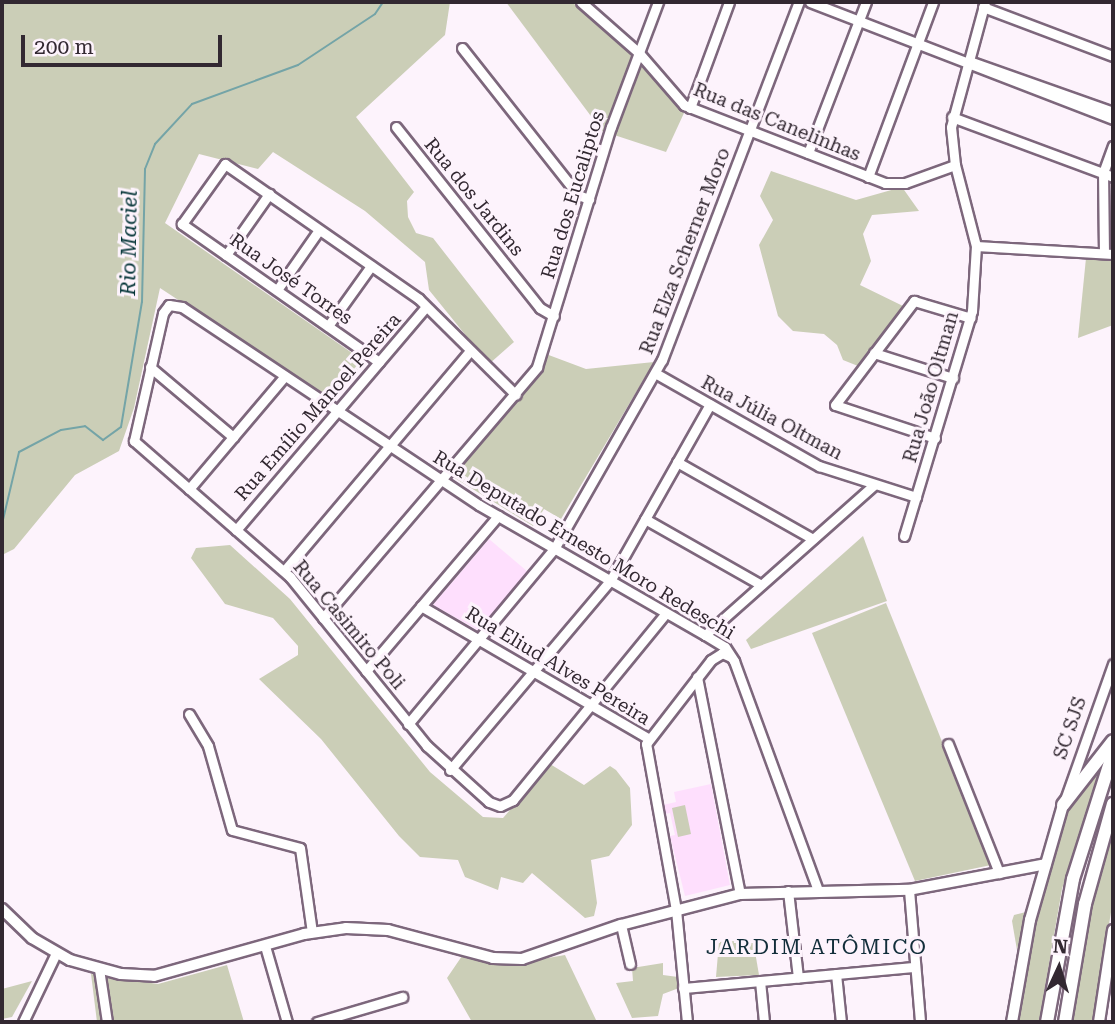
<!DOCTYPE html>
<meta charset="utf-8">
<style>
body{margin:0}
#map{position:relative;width:1115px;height:1024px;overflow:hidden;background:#fdf3fc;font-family:"Roboto Serif",serif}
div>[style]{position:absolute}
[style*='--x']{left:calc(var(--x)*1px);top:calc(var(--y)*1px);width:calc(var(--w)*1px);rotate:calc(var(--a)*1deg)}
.built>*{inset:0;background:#fedffd}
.green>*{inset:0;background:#cbceb7}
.stream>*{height:2px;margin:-1px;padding:0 1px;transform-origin:1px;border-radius:1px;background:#74a4a7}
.roads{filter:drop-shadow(2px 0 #7d677c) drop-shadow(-2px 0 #7d677c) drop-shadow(0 2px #7d677c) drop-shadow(0 -2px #7d677c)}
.minor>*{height:9px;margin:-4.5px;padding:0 4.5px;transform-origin:4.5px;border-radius:4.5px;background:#fff}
.major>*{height:10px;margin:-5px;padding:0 5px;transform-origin:5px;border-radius:5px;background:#fff}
.highway>*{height:12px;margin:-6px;padding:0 6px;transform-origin:6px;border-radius:6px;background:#fff}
span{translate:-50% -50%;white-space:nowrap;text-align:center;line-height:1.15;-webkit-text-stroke:6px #fdf3fc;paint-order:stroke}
.street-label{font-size:19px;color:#322831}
.water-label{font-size:21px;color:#003235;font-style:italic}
.neighbourhood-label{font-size:21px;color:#122e3a;letter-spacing:2px}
.frame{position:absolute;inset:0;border:4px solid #322831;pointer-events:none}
.north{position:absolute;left:1024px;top:933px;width:70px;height:70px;-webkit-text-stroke:5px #fdf3fc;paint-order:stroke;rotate:4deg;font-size:19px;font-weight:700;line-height:28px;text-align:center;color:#322831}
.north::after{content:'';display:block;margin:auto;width:24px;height:32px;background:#322831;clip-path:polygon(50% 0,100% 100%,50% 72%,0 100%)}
.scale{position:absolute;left:21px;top:35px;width:201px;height:32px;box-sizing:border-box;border:4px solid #322831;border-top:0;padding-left:9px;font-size:21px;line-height:24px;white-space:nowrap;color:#322831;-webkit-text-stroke:5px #fdf3fc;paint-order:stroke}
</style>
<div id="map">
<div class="built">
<i style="clip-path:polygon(489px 539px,528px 572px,478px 630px,433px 605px)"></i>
<i style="clip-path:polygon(711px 784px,730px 885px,685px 896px,670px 836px,675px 835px,670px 813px,665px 814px,663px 805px,676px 802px,674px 792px)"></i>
</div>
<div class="green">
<i style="clip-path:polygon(2px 2px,450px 2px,445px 35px,356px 117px,414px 192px,407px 201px,408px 217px,416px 233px,433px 238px,514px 342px,489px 364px,429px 290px,425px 262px,365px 211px,273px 152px,258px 169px,199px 154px,165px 223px,365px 362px,331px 400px,160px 288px,134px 408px,119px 451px,75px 475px,14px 549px,2px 555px)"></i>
<i style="clip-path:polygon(506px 2px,572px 2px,634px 57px,684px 113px,666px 152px,602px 131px)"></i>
<i style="clip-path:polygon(771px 171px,856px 200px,902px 187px,919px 211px,872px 215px,863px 234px,871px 261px,860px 285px,903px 306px,858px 366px,843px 360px,837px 345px,824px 334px,793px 331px,778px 316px,759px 245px,773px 220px,760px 196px)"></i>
<i style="clip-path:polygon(1086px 258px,1113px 260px,1113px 325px,1078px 338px)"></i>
<i style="clip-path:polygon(546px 354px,586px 369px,654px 362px,561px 519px,544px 509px,533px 526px,453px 477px,538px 372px)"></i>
<i style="clip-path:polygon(863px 536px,887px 601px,751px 649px,746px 640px)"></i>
<i style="clip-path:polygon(230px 545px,290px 599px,430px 772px,483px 817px,503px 818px,550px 764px,584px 785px,610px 766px,616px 770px,630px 788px,632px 825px,609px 856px,591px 860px,597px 903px,594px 916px,585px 918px,532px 873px,523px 883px,501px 877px,498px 890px,465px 877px,458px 860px,420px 857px,399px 836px,321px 739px,259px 679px,298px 655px,298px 646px,273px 618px,225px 604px,191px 558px,196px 548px)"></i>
<i style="clip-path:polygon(886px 603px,937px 729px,991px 865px,915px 881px,812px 633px)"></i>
<i style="clip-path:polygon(1104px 756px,1062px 889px,1039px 1022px,1015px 1022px,1025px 959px,1066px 806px)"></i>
<i style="clip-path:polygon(685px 805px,691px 834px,678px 837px,672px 808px)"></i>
<i style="clip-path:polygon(1113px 829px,1113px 900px,1093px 1022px,1071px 1022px,1092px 899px)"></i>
<i style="clip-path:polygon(1026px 912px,1017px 950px,1012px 921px,1014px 915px)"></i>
<i style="clip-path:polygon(753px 940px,759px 975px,716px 977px,719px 942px)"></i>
<i style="clip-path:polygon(565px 955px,597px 1022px,472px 1022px,447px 978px,462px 956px,514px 964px)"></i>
<i style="clip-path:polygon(663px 963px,663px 975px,678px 977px,679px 988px,663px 994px,658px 1016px,632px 1018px,616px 983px,633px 981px,632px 968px)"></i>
<i style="clip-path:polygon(227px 965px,244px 1022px,97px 1022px,91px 974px,158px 984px)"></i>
<i style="clip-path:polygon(32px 981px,12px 1017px,2px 1019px,2px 989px)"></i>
</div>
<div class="stream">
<i style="--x:2;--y:524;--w:74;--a:-76.7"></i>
<i style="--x:19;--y:452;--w:47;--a:-27.6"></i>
<i style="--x:61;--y:430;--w:24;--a:-9"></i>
<i style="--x:85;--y:426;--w:23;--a:38"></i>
<i style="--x:103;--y:440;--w:22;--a:-36"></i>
<i style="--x:121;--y:427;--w:127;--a:-80.5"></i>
<i style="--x:142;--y:302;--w:133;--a:-88.7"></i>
<i style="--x:145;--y:169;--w:27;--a:-68"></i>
<i style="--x:155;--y:144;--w:54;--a:-47.2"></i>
<i style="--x:192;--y:104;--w:113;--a:-20.2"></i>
<i style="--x:298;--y:65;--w:92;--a:-33.5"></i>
<i style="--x:375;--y:14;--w:14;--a:-56"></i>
</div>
<div class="roads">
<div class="minor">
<i style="--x:581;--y:2;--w:77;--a:41.3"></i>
<i style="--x:639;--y:53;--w:69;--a:49.1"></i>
<i style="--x:684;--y:105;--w:216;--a:21.2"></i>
<i style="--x:885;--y:183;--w:20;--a:0"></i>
<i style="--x:905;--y:183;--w:53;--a:-19.8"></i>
<i style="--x:810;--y:2;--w:325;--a:21.1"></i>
<i style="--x:983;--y:7;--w:139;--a:20.7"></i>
<i style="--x:462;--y:48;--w:187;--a:51.7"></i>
<i style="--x:578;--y:195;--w:12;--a:20"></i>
<i style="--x:969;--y:61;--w:153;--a:19.5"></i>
<i style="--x:690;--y:108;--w:113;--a:-69.8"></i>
<i style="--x:952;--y:117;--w:172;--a:20.4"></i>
<i style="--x:396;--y:127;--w:231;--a:51.5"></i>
<i style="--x:540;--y:308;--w:16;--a:30"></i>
<i style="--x:808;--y:153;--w:162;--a:-69"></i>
<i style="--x:868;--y:177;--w:187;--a:-69.6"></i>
<i style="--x:976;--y:246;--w:137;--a:3.3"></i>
<i style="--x:1104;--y:253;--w:80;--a:-90.7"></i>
<i style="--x:1103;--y:173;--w:29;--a:-70"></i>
<i style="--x:226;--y:255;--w:75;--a:-54.8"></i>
<i style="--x:277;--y:290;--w:73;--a:-55"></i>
<i style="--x:328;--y:326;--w:74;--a:-54.4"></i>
<i style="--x:874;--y:353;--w:83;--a:17.6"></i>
<i style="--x:379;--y:362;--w:241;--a:-145"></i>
<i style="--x:182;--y:224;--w:74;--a:-54.4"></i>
<i style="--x:225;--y:164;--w:236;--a:34.8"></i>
<i style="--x:419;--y:299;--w:136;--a:44.7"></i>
<i style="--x:150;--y:367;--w:109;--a:40.1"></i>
<i style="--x:655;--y:373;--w:189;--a:29.6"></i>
<i style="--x:819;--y:466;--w:102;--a:17.7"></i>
<i style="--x:935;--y:438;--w:105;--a:-161.7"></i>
<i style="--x:835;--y:405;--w:131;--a:-52.8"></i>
<i style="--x:914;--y:301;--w:59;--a:16.6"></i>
<i style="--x:677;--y:462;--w:156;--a:29.5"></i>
<i style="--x:189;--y:489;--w:148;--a:-49.7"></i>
<i style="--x:645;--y:519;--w:133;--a:29.6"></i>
<i style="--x:236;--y:530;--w:293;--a:-49.6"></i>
<i style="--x:904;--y:536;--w:235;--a:-73.2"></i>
<i style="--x:972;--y:311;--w:65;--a:-86.5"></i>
<i style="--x:976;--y:246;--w:84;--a:-104.5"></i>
<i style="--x:955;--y:165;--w:38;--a:-96"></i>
<i style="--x:951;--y:127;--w:130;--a:-74.8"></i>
<i style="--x:284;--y:571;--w:288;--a:-49.8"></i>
<i style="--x:421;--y:606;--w:263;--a:30.2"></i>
<i style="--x:666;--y:613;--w:242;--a:129.3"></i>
<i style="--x:513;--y:800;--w:14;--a:155"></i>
<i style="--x:500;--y:806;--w:12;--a:-160"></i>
<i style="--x:489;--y:802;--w:84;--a:-137.9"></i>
<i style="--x:427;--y:746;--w:218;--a:-129"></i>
<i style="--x:290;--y:577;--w:207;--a:-138.9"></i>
<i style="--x:134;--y:441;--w:131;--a:-77.2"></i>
<i style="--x:163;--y:313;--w:10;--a:-53"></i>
<i style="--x:169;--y:305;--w:13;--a:9"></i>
<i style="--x:182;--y:307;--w:357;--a:33.7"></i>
<i style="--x:479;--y:505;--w:261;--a:29.9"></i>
<i style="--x:705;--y:635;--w:23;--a:31"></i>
<i style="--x:725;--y:647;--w:17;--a:57"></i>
<i style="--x:734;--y:661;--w:245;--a:69.9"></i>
<i style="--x:323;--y:618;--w:330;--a:-49.5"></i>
<i style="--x:537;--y:367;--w:251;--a:-72.9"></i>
<i style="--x:611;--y:127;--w:134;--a:-69.4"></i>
<i style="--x:705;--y:635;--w:226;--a:-41.6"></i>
<i style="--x:366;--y:671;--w:204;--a:-49.6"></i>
<i style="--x:697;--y:677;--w:221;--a:78.8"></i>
<i style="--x:189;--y:714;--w:37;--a:59"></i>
<i style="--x:208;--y:746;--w:87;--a:74.1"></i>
<i style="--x:232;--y:830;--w:70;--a:14.8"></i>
<i style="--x:300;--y:848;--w:85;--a:81.9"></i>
<i style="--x:408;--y:724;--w:228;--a:-50.2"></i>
<i style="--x:554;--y:549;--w:218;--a:-60.3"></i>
<i style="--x:662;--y:360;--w:383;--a:-69.1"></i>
<i style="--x:948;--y:744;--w:139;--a:68.4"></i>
<i style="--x:450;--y:770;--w:248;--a:-49.8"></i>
<i style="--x:610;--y:581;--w:203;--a:-60.5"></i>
<i style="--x:1066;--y:797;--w:141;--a:-70.5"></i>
<i style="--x:909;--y:890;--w:132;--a:85.2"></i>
<i style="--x:788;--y:891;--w:87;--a:83.4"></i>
<i style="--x:621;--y:925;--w:40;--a:77"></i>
<i style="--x:265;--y:946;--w:79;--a:73.9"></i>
<i style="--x:99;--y:969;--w:54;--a:81.4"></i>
<i style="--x:836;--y:974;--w:48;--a:84.1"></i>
<i style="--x:760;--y:981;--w:41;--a:84.4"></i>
<i style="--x:683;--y:988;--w:232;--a:-5.2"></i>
<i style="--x:23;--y:1022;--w:76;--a:-64.4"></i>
<i style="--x:317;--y:1022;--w:89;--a:-16.4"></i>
<i style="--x:687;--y:1022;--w:113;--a:-95.6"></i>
<i style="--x:676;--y:910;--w:169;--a:-100.2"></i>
<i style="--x:646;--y:744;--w:106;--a:-52.3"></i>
<i style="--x:711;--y:660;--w:13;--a:-32"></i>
<i style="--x:722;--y:653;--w:10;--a:24"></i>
</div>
<div class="major">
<i style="--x:2;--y:909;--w:42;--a:44"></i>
<i style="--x:32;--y:938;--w:44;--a:30.1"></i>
<i style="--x:70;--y:960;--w:53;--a:15.4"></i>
<i style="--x:121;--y:974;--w:33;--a:3"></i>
<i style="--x:154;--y:976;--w:156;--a:-15.6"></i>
<i style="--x:304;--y:934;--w:42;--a:-8.1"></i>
<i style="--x:346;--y:928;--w:42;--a:2.7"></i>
<i style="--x:388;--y:930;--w:109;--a:14.9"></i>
<i style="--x:493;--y:958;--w:29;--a:2"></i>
<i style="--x:522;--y:959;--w:105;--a:-19"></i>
<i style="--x:621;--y:925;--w:123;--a:-14.6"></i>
<i style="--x:740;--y:894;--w:169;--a:-1.4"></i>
<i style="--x:909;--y:890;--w:139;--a:-10.7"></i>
<i style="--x:1012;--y:1022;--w:104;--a:-80"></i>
<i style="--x:1030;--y:920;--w:120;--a:-74"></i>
<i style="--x:1099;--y:1022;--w:93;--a:-81.3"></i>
</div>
<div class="highway">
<i style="--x:1063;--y:805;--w:81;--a:-52"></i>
<i style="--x:1047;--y:1022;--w:145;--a:-79.7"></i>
<i style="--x:1073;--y:879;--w:132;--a:-72.4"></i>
<i style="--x:1065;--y:1022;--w:120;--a:-80.4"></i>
<i style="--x:1085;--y:904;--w:104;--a:-74.4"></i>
</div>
</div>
<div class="street-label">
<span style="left:777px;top:122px;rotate:22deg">Rua das Canelinhas</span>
<span style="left:573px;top:195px;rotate:-73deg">Rua dos Eucaliptos</span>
<span style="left:474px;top:197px;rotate:51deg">Rua dos Jardins</span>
<span style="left:685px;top:251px;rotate:-69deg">Rua Elza Scherner Moro</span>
<span style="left:291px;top:279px;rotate:35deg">Rua José Torres</span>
<span style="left:931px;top:387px;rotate:-74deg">Rua João Oltman</span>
<span style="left:318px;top:407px;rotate:-49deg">Rua Emílio Manoel Pereira</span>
<span style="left:772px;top:418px;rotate:28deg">Rua Júlia Oltman</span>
<span style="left:584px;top:545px;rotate:31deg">Rua Deputado Ernesto Moro Redeschi</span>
<span style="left:349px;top:625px;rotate:50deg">Rua Casimiro Poli</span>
<span style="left:558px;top:666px;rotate:31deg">Rua Eliud Alves Pereira</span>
<span style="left:1070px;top:728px;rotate:-71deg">SC SJS</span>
</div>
<div class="water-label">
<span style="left:129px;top:243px;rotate:-89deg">Rio Maciel</span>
</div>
<div class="neighbourhood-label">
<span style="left:817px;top:947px">JARDIM ATÔMICO</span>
</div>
<div class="frame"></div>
<div class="north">N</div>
<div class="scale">200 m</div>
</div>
